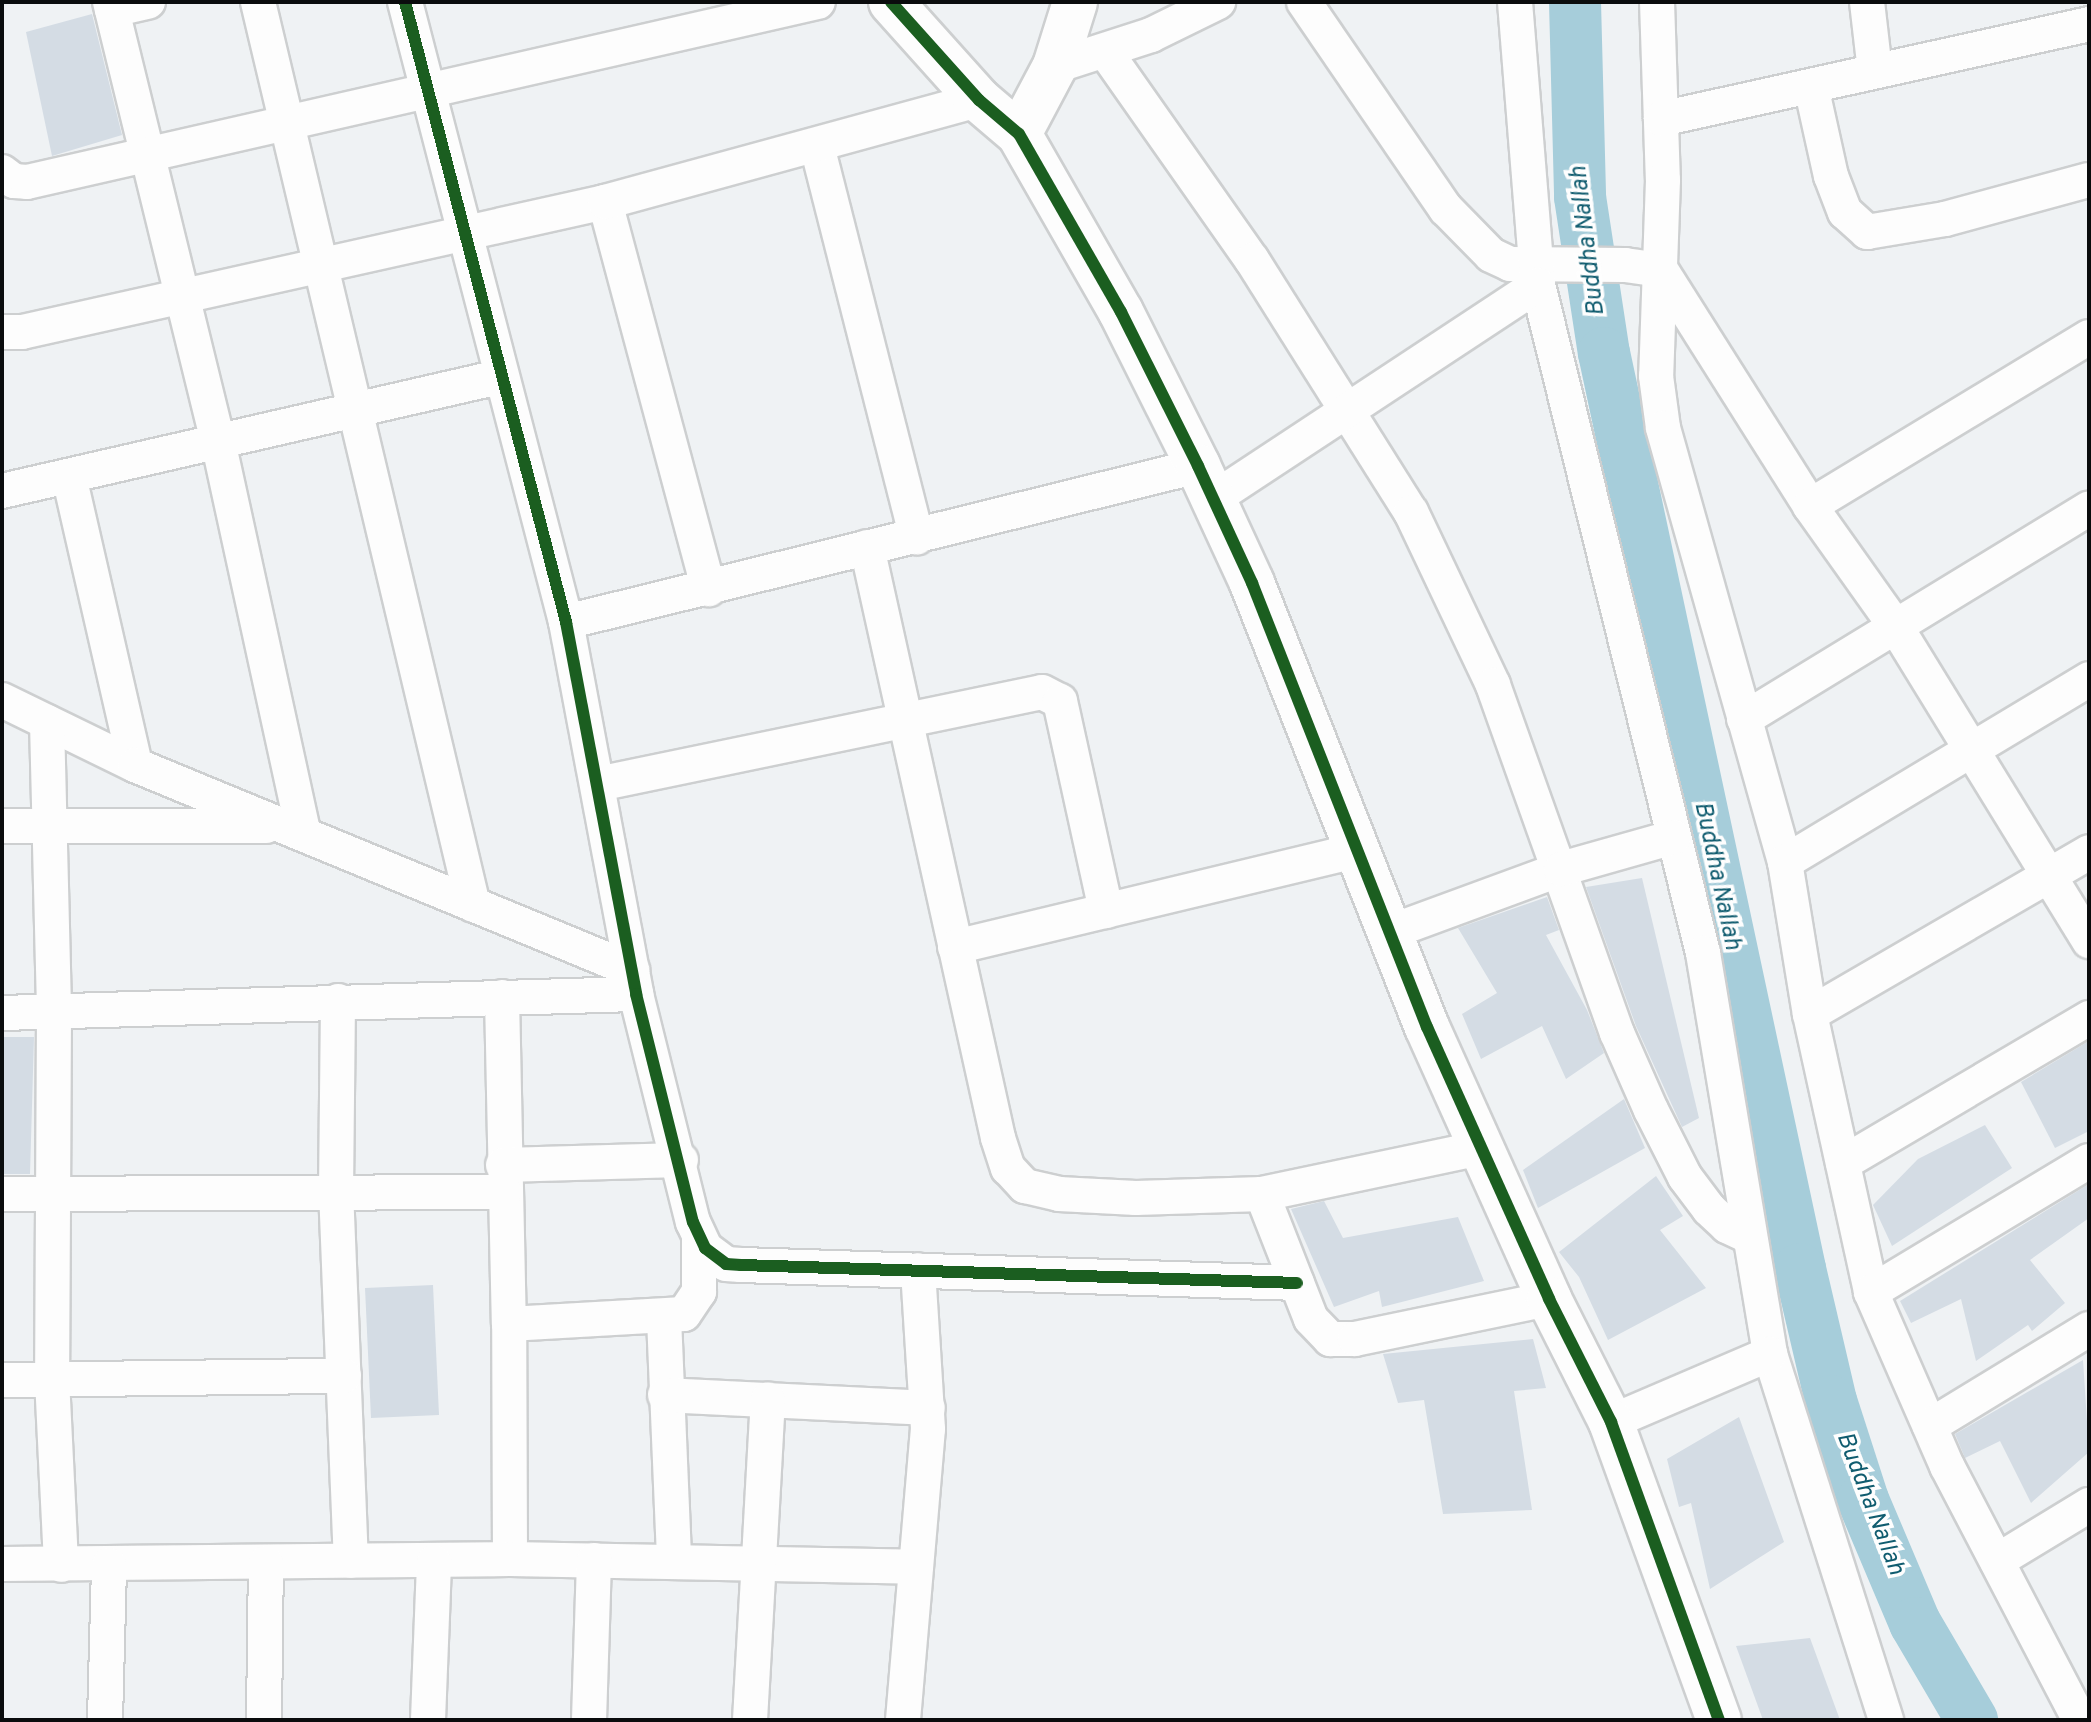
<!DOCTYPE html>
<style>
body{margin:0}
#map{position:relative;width:2091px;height:1722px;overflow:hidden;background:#eff2f4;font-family:Overpass,sans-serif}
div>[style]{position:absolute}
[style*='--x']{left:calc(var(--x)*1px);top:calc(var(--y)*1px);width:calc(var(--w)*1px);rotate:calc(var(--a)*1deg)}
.river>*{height:52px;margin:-26px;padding:0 26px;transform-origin:26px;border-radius:26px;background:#a6cdda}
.building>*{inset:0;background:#d4dce4}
.roads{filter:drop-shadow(2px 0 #cdcfd0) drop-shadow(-2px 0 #cdcfd0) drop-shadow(0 2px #cdcfd0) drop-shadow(0 -2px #cdcfd0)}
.street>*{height:34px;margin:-17px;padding:0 17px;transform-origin:17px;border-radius:17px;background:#fdfdfd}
.secondary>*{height:44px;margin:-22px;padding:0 22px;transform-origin:22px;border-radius:22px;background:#fdfdfd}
.cycleway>*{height:12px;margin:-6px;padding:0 6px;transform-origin:6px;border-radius:6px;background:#1b5e20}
span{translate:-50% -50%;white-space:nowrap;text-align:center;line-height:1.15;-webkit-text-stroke:7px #fefefe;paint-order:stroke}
.water-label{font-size:24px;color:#105c6f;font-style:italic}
.frame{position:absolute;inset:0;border:4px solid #0a0c0d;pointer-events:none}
</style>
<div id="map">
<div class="river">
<i style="--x:1575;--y:2;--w:195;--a:88.5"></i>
<i style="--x:1580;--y:197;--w:158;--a:81.3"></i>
<i style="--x:1604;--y:353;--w:937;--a:77.92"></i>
<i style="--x:1800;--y:1269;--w:136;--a:76.8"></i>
<i style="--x:1831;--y:1401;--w:104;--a:72.1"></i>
<i style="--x:1863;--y:1500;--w:134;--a:67.1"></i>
<i style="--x:1915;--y:1623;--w:113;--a:59.6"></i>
</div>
<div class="building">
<i style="clip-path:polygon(92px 14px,122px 135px,52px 156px,26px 32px)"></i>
<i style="clip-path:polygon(1642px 878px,1699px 1118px,1682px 1127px,1636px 1026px,1586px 887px)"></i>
<i style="clip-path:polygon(1547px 897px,1559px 930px,1546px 935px,1587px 1010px,1604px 1053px,1566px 1079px,1542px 1026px,1481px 1059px,1462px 1014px,1497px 993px,1458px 928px)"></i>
<i style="clip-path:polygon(2px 1037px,34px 1037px,30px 1174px,2px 1174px)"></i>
<i style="clip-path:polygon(2089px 1041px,2089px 1131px,2055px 1148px,2021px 1082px)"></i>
<i style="clip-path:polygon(1624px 1099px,1645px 1148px,1538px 1208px,1523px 1170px)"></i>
<i style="clip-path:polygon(1985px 1125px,2012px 1168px,1892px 1246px,1873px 1205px,1918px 1159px)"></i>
<i style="clip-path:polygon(1656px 1176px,1683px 1216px,1660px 1230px,1706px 1288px,1608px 1340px,1579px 1277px,1559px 1252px)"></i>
<i style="clip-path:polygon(2089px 1184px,2089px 1218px,2030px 1260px,2065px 1303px,2032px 1331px,2028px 1325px,1976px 1361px,1961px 1299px,1911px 1323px,1900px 1301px)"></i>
<i style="clip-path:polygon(1324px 1201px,1343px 1238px,1458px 1217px,1484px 1281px,1382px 1307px,1379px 1291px,1334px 1307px,1291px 1209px)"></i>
<i style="clip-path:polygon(433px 1285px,439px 1415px,371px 1418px,365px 1288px)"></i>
<i style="clip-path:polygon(1533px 1339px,1546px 1388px,1514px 1391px,1532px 1510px,1443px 1514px,1424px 1400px,1398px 1403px,1383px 1354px)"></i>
<i style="clip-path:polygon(2083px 1360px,2089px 1452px,2031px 1503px,2000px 1441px,1965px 1458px,1955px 1434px)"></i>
<i style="clip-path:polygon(1739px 1417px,1784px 1542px,1710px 1589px,1691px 1503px,1679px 1507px,1667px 1459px)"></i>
<i style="clip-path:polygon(1810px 1638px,1840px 1720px,1763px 1720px,1736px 1646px)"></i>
</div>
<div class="roads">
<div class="street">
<i style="--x:110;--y:2;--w:452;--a:76.2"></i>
<i style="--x:218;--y:441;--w:402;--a:77.7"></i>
<i style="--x:258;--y:2;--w:928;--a:76.61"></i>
<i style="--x:405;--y:2;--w:641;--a:75.44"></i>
<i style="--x:566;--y:622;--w:379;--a:79.3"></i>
<i style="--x:636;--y:994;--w:235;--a:76"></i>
<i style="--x:693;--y:1222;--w:29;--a:65"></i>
<i style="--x:705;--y:1248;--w:26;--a:37"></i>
<i style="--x:726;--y:1264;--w:15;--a:4"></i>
<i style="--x:741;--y:1265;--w:556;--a:1.85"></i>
<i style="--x:1304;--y:2;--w:251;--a:55.6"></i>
<i style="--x:1446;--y:209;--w:64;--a:45.6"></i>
<i style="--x:1491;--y:255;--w:21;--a:25"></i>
<i style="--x:1510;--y:264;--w:115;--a:0.5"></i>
<i style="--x:1625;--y:265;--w:36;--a:8"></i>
<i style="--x:1661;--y:270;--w:279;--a:57.7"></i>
<i style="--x:1810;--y:506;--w:148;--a:54.6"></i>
<i style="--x:1896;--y:627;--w:369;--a:58.4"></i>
<i style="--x:1515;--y:2;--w:284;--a:85.4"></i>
<i style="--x:1538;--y:285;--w:688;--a:76.13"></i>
<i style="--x:1703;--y:953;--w:407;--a:80.5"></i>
<i style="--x:1770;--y:1354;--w:384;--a:72.4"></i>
<i style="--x:1657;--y:2;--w:178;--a:88.1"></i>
<i style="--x:1663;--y:180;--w:196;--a:92"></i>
<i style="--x:1656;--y:376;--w:52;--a:82.3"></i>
<i style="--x:1663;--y:428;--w:451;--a:74.3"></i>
<i style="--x:1785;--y:862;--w:154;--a:80.7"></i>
<i style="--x:1810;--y:1014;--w:285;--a:77.6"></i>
<i style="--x:1871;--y:1292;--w:190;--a:66.4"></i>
<i style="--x:1947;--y:1466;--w:287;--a:62.4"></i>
<i style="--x:1867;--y:2;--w:69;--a:83.4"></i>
<i style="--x:112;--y:10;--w:37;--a:-13"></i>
<i style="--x:1105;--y:51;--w:256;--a:54.9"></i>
<i style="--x:1252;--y:260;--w:298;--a:57.8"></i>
<i style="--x:1411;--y:512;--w:191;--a:64.6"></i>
<i style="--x:1493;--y:685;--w:369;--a:70.4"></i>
<i style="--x:1617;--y:1033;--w:84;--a:66.2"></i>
<i style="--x:1651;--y:1110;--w:75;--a:63.1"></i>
<i style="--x:1685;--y:1177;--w:40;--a:53"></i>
<i style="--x:1709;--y:1209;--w:25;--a:43"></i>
<i style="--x:1727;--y:1226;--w:23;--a:25"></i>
<i style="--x:1055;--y:66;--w:101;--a:-17.9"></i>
<i style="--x:1151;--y:35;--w:75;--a:-26.2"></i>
<i style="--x:1811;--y:86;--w:92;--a:77.5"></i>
<i style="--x:1831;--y:176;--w:39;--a:69"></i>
<i style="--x:1845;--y:212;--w:30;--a:42"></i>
<i style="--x:1867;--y:232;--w:79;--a:-9.5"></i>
<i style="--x:1945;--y:219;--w:149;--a:-15.2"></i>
<i style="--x:1661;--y:119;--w:438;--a:-12.5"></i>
<i style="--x:817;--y:146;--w:404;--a:75.7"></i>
<i style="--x:2;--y:172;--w:15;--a:37"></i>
<i style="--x:14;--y:181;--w:13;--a:4"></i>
<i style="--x:27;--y:182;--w:811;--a:-12.82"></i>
<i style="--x:605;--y:202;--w:401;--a:75"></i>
<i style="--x:2;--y:332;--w:20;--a:0"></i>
<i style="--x:22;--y:332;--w:597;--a:-12.57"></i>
<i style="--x:605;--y:202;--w:388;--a:-15.3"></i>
<i style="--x:69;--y:476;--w:296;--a:77.1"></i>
<i style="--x:2;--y:491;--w:510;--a:-12.92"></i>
<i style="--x:1213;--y:499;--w:389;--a:-33.4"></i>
<i style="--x:1810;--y:506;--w:326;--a:-31.2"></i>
<i style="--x:867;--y:547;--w:605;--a:77.5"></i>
<i style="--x:998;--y:1138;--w:32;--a:72"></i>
<i style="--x:1008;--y:1168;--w:25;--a:47"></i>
<i style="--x:1025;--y:1186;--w:35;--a:13"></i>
<i style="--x:1059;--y:1194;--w:77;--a:3"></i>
<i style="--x:1136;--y:1198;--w:126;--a:-1.8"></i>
<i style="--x:1262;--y:1194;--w:224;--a:-11.9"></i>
<i style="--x:566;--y:622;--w:651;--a:-13.87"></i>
<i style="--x:2;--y:700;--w:148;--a:26"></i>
<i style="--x:135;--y:765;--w:538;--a:22.41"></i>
<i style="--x:1744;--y:719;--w:404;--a:-31.4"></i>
<i style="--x:47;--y:722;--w:292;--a:88.6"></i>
<i style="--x:54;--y:1014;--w:365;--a:90.3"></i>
<i style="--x:52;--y:1379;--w:186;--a:87.2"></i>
<i style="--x:598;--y:784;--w:453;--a:-11.7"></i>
<i style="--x:1042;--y:692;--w:20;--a:27"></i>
<i style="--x:1060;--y:701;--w:215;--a:77.6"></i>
<i style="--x:2;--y:826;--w:264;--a:0"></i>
<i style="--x:1785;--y:862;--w:355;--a:-31"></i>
<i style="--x:1390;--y:932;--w:182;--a:-20.2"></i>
<i style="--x:1561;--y:869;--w:117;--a:-15.8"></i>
<i style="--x:955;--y:947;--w:416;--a:-13.5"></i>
<i style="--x:502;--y:997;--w:327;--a:88.8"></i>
<i style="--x:338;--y:1001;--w:189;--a:90.6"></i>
<i style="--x:336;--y:1190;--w:371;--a:87.7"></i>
<i style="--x:2;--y:1013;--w:634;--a:-1.72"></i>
<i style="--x:1810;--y:1014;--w:323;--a:-30.1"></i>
<i style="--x:1843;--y:1163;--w:286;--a:-30.5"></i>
<i style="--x:503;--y:1165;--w:178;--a:-1.6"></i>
<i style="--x:2;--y:1194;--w:502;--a:-0.23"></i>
<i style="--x:1262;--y:1194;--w:134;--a:68.6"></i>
<i style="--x:1311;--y:1319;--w:28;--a:46"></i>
<i style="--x:1330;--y:1339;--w:25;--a:0"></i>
<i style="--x:1355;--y:1339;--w:198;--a:-11.7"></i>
<i style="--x:1871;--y:1292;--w:254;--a:-31"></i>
<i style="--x:664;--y:1318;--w:243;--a:87.6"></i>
<i style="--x:2;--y:1380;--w:342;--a:-0.7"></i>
<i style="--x:665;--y:1395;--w:263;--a:2.8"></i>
<i style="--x:1611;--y:1422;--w:173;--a:-23.2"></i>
<i style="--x:1930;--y:1426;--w:186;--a:-31.4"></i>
<i style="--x:510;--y:1559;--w:235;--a:-90.2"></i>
<i style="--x:509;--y:1324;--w:175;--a:-3.3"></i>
<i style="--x:684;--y:1314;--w:27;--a:-56"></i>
<i style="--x:699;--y:1292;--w:53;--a:-90"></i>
<i style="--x:1997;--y:1561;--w:108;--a:-31.3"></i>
<i style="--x:2;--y:1564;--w:508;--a:-0.56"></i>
<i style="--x:510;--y:1559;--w:406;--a:1.1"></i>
<i style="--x:105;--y:1720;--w:155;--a:-88.5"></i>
<i style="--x:264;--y:1720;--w:157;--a:-89.3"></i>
<i style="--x:428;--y:1720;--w:158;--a:-87.8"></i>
<i style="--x:589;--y:1720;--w:160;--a:-88.2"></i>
<i style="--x:750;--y:1720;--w:321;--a:-86.8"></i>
<i style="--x:903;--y:1720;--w:292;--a:-85.1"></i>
<i style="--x:928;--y:1429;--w:159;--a:-93.6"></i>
</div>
<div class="secondary">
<i style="--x:891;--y:2;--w:132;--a:48.1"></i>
<i style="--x:979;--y:100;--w:52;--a:40.4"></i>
<i style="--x:1019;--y:134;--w:205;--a:60.2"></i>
<i style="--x:1121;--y:312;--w:172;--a:63.4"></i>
<i style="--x:1198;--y:466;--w:129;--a:65.2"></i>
<i style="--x:1252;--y:583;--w:477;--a:68.5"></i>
<i style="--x:1427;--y:1027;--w:298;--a:65.8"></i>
<i style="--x:1549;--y:1299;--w:138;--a:63.2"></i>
<i style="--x:1611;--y:1422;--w:317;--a:70.1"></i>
<i style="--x:1019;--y:134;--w:77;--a:-62.1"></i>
<i style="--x:1055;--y:66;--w:67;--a:-72.6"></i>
</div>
</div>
<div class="cycleway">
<i style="--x:405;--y:2;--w:641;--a:75.44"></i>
<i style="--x:566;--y:622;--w:379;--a:79.3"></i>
<i style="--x:636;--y:994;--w:235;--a:76"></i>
<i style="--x:693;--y:1222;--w:29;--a:65"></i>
<i style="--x:705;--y:1248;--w:26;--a:37"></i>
<i style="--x:726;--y:1264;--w:15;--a:4"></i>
<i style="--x:741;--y:1265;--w:556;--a:1.85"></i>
<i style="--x:891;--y:2;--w:132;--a:48.1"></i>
<i style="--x:979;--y:100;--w:52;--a:40.4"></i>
<i style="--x:1019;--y:134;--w:205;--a:60.2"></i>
<i style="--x:1121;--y:312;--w:172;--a:63.4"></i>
<i style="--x:1198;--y:466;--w:129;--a:65.2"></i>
<i style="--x:1252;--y:583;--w:477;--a:68.5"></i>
<i style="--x:1427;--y:1027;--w:298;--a:65.8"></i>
<i style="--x:1549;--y:1299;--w:138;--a:63.2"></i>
<i style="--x:1611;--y:1422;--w:317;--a:70.1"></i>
</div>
<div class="water-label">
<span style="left:1589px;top:241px;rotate:-97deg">Buddha Nallah</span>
<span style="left:1716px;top:876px;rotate:78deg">Buddha Nallah</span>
<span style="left:1869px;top:1504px;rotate:69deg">Buddha Nallah</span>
</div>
<div class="frame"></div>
</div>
